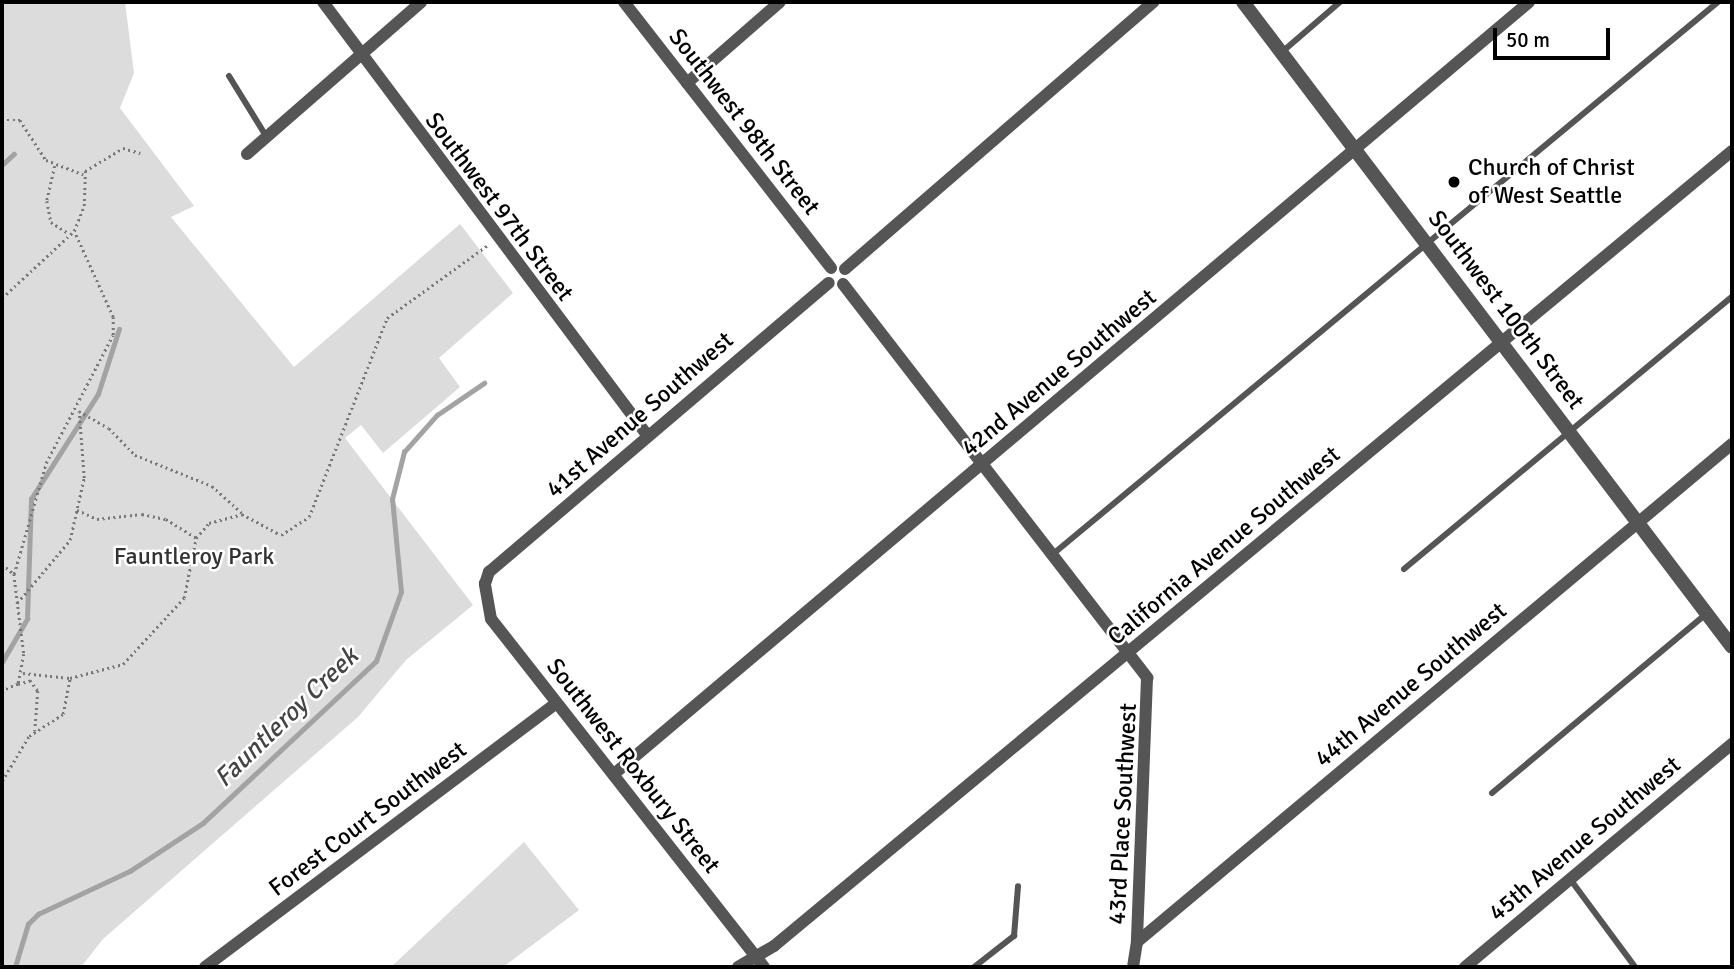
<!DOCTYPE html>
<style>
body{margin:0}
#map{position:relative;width:1734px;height:969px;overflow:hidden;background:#fff;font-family:Signika,sans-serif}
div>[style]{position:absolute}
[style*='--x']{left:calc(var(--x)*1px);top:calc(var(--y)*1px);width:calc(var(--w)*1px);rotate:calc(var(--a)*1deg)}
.green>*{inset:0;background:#dcdcdc}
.stream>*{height:4.5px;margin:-2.25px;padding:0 2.25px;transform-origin:2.25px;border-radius:2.25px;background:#a3a3a3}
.path>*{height:2.5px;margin-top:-1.25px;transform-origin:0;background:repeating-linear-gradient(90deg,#777 0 2px,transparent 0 5.5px)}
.service>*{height:6px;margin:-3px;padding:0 3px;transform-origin:3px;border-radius:3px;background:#555}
.minor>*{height:12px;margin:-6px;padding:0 6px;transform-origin:6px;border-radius:6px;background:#555}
.tertiary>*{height:14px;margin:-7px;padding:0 7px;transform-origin:7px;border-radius:7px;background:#555}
.dots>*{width:19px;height:19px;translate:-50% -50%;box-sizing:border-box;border:4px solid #fff;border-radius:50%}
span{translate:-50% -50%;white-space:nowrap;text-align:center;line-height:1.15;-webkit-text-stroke:5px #fff;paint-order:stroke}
.street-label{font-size:24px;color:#000}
.poi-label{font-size:24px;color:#000}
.left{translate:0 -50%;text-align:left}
.park-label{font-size:24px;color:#333}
.water-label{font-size:26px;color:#444;font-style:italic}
.frame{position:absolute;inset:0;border:4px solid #000;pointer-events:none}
.scale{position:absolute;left:1493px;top:28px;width:117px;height:32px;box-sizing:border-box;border:4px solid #000;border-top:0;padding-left:9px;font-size:21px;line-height:24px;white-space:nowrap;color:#000;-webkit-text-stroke:5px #fff;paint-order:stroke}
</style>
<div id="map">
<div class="green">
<i style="clip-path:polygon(2px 2px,125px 2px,134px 73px,120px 108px,194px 206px,171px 217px,294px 367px,460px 224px,513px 293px,439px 358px,460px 387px,383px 453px,361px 425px,345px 438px,473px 605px,406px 660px,358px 717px,103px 939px,81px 967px,2px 967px)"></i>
<i style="clip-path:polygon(524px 842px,579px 910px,503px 967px,391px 967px)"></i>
</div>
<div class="stream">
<i style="--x:2;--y:165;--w:16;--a:-43"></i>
<i style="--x:2;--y:662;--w:50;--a:-59.8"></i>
<i style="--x:27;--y:619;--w:120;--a:-88.1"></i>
<i style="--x:31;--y:499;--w:125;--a:-57.5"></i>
<i style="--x:98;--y:394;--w:68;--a:-72.1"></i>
<i style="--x:15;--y:967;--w:45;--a:-73.2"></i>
<i style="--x:28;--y:924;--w:14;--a:-45"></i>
<i style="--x:38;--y:914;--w:102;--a:-25.1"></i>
<i style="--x:130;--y:871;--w:87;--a:-33.3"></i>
<i style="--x:203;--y:823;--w:237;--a:-43.1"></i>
<i style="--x:376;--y:661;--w:73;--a:-70.1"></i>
<i style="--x:401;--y:592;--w:93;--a:-95.5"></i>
<i style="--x:392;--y:499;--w:49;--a:-75.7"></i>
<i style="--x:404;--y:452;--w:50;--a:-48.3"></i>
<i style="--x:437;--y:415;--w:57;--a:-34.2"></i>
</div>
<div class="path">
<i style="--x:2;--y:120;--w:18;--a:0"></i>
<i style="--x:20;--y:120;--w:48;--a:57"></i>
<i style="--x:46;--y:160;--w:40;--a:21"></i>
<i style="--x:55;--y:166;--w:36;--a:103"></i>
<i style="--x:47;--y:201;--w:21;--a:79"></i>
<i style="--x:51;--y:222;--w:20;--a:33"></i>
<i style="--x:2;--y:298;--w:98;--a:-42.9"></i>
<i style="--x:74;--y:231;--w:27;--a:-68"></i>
<i style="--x:84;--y:206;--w:35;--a:-88"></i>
<i style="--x:85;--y:171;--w:44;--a:-31.2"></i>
<i style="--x:123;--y:148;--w:18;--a:16"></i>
<i style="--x:77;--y:510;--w:22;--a:24"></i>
<i style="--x:97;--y:519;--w:45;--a:-6.3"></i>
<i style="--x:142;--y:514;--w:25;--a:12"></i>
<i style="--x:166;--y:519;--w:36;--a:32"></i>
<i style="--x:2;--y:564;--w:16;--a:40"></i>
<i style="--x:14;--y:574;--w:81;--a:82.9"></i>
<i style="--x:24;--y:654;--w:31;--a:101"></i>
<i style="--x:18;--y:684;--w:17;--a:156"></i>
<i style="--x:14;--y:574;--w:116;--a:-73.9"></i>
<i style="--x:46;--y:463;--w:144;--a:-62.4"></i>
<i style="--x:113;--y:335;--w:18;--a:-90"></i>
<i style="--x:113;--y:317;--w:94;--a:-114.4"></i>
<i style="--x:17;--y:603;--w:82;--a:-49.9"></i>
<i style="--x:70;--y:540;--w:64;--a:-77.3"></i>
<i style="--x:84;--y:478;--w:67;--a:-94.3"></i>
<i style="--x:79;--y:411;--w:34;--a:30"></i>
<i style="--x:109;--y:428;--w:37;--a:46"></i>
<i style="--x:135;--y:455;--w:83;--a:21.9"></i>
<i style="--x:212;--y:486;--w:40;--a:42"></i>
<i style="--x:23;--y:673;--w:47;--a:6.1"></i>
<i style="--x:70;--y:678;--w:55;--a:-14.8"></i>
<i style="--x:123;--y:664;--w:90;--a:-47.3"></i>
<i style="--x:184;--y:598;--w:61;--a:-78.7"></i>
<i style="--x:196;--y:538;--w:20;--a:-49"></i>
<i style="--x:209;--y:523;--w:34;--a:-15"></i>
<i style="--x:242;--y:514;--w:44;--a:28.3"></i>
<i style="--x:281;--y:535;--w:33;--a:-33"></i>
<i style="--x:309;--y:517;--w:214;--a:-68.6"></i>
<i style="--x:387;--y:318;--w:125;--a:-35.9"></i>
<i style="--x:30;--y:680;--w:14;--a:54"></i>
<i style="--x:38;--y:691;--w:40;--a:94.3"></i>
<i style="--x:18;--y:684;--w:15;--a:-16"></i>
<i style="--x:2;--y:781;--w:52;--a:-59"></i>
<i style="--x:29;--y:736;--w:40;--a:-32.9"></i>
<i style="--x:63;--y:714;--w:37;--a:-79"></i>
<i style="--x:2;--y:861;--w:13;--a:90"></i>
</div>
<div class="service">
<i style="--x:1282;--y:52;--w:77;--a:-40.8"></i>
<i style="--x:229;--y:76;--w:70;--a:58.3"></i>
<i style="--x:1053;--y:554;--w:864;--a:-39.7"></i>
<i style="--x:1404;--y:569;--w:426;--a:-39.7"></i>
<i style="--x:1492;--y:793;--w:280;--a:-39.9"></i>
<i style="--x:1570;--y:879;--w:109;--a:53.5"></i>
<i style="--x:974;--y:967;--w:51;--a:-37.8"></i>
<i style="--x:1014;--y:936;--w:50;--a:-85.4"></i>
</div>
<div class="minor">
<i style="--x:323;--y:2;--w:541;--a:53.19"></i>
<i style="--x:624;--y:2;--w:337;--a:52.1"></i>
<i style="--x:687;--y:83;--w:123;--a:-41.1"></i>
<i style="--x:247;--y:154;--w:231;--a:-41.1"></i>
<i style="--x:845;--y:269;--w:408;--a:-40.9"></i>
<i style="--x:843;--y:284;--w:498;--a:52.3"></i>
<i style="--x:1147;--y:678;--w:264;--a:92.2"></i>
<i style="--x:614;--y:774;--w:1197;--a:-40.15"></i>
<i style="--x:205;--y:967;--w:439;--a:-36.9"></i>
<i style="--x:738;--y:967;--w:42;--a:-30.3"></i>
<i style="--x:774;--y:946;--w:1245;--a:-39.69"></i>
<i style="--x:764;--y:967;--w:442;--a:-128.1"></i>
<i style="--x:491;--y:619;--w:36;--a:-100"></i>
<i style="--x:485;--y:584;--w:13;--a:-72"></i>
<i style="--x:489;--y:572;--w:446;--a:-40.4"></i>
<i style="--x:1133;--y:967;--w:25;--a:-81"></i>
<i style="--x:1137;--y:942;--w:776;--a:-39.93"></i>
<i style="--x:1465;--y:967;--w:348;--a:-39.9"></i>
</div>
<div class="tertiary">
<i style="--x:1243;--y:2;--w:809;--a:52.83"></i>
</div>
<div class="dots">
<i style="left:1454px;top:182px;background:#000"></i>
</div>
<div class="street-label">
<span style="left:744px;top:122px;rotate:52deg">Southwest 98th Street</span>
<span style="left:499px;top:207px;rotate:53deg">Southwest 97th Street</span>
<span style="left:1506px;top:310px;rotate:53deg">Southwest 100th Street</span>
<span style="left:1059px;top:373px;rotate:-40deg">42nd Avenue Southwest</span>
<span style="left:640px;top:415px;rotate:-41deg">41st Avenue Southwest</span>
<span style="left:1224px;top:546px;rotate:-40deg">California Avenue Southwest</span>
<span style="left:1411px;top:685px;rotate:-40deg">44th Avenue Southwest</span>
<span style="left:633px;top:766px;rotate:52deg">Southwest Roxbury Street</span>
<span style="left:1123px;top:814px;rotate:-87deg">43rd Place Southwest</span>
<span style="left:368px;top:819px;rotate:-37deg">Forest Court Southwest</span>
<span style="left:1585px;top:839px;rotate:-40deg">45th Avenue Southwest</span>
</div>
<div class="poi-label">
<span class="left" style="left:1468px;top:182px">Church of Christ<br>of West Seattle</span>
</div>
<div class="park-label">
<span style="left:194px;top:557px">Fauntleroy Park</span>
</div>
<div class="water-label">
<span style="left:287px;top:718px;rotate:-44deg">Fauntleroy Creek</span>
</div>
<div class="frame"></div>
<div class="scale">50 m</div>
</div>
